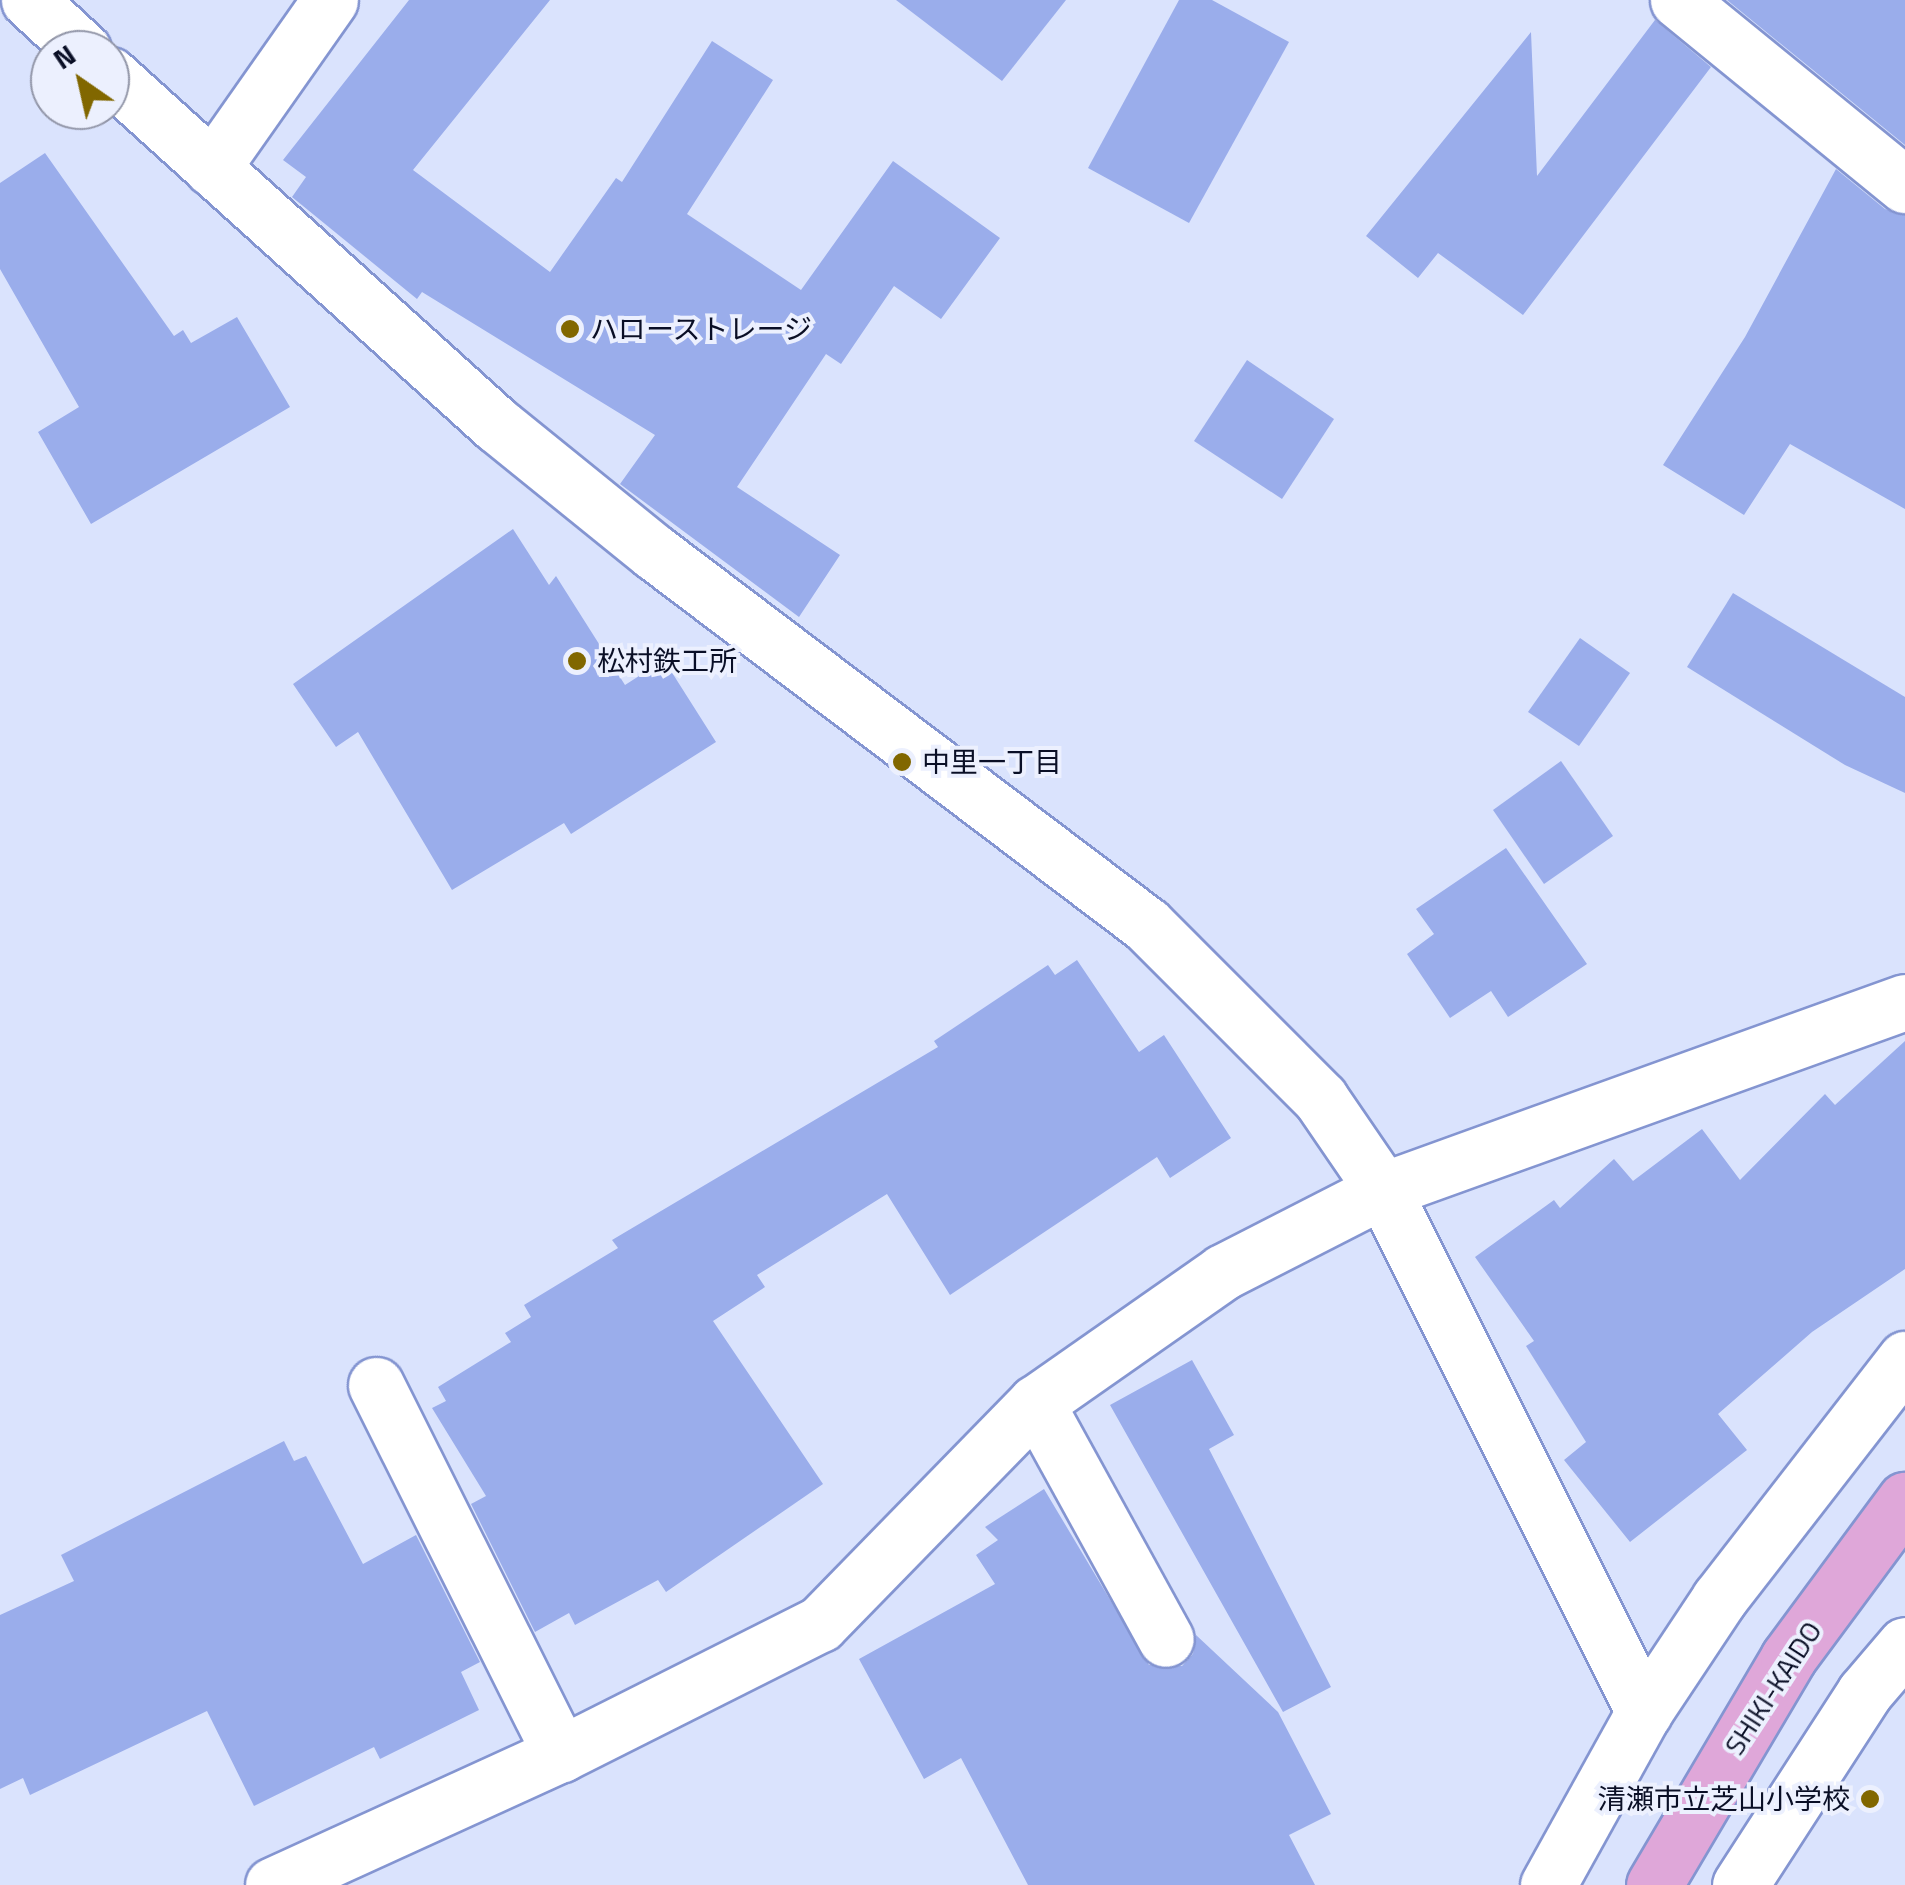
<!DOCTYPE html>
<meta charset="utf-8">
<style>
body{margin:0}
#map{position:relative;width:1905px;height:1885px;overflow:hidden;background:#dae3fd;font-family:"Titillium Web","Noto Sans JP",sans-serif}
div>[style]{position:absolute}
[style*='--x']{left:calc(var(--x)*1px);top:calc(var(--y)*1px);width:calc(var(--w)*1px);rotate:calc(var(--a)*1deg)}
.building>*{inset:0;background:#9aadeb}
.roads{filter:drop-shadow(2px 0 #8495d1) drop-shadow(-2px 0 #8495d1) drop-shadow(0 2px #8495d1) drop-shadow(0 -2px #8495d1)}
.minor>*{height:55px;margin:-27.5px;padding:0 27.5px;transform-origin:27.5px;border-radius:27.5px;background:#fff}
.tertiary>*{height:55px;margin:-27.5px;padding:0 27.5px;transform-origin:27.5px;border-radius:27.5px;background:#fff}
.primary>*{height:55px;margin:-27.5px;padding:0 27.5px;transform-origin:27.5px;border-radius:27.5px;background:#dfa7d9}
.dots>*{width:28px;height:28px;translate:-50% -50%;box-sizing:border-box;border:5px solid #ecf0fe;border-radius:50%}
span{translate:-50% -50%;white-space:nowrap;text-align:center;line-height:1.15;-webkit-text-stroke:8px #ecf0fe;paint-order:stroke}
.poi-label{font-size:28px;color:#0a0f26}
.left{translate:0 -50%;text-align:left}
.right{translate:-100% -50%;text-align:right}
.street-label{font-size:28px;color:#0a0f26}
.north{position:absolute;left:30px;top:30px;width:100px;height:100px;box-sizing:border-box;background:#ecf0fe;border:2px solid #9296a8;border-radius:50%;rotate:326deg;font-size:28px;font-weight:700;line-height:40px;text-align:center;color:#0a0f26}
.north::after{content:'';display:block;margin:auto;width:35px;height:45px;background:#816700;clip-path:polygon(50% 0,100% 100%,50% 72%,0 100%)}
</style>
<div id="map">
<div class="building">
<i style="clip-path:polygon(409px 0,550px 0,413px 170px,550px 272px,616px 178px,622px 182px,712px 41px,773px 80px,687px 214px,801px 290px,893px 161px,1000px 238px,941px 319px,894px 286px,841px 364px,826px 354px,737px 487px,840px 555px,799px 617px,620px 484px,655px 435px,422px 292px,417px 299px,292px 197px,306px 177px,283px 160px)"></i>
<i style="clip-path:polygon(896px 0,1066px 0,1002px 81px)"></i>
<i style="clip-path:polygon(1179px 0,1212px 0,1289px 42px,1189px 223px,1088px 168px)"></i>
<i style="clip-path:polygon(1727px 0,1905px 0,1905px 145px)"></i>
<i style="clip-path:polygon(1655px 20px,1711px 67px,1523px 315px,1438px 253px,1418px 278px,1366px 236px,1531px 32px,1537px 176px)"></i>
<i style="clip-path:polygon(45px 153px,174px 336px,183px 330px,191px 343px,237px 317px,290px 407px,91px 524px,38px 432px,79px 407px,0 269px,0 183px)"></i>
<i style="clip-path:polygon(1836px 169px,1885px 209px,1905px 215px,1905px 509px,1790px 444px,1744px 515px,1663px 465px,1745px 337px)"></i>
<i style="clip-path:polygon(1247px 360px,1334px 419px,1282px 499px,1194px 441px)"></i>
<i style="clip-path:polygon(513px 529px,549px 585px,556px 576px,625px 685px,664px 660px,716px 742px,571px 834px,564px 823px,452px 890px,358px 732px,336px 747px,293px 684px)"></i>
<i style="clip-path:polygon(1733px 593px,1905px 697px,1905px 793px,1845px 765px,1687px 667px)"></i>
<i style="clip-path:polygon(1580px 638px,1630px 673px,1579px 746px,1528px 712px)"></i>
<i style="clip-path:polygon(1561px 761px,1613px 836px,1544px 884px,1493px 810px)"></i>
<i style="clip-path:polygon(1506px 848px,1587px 964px,1508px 1017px,1491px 991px,1450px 1018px,1407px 954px,1434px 934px,1416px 909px)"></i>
<i style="clip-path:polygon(1077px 960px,1139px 1052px,1164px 1035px,1231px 1138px,1170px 1178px,1157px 1157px,950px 1295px,887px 1194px,757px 1275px,765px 1287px,713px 1321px,823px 1484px,666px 1592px,658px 1580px,575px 1625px,569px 1613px,535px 1632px,471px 1504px,486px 1496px,432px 1408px,446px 1401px,438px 1387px,511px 1342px,505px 1333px,531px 1317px,524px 1305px,618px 1248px,612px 1240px,938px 1047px,934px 1041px,1048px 965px,1055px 975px)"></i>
<i style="clip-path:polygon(1905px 1041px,1905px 1269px,1812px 1332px,1718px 1414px,1747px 1450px,1630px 1542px,1564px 1460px,1586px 1442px,1526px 1346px,1534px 1341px,1475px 1257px,1554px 1200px,1560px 1208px,1614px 1159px,1633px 1181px,1702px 1129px,1740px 1180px,1825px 1094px,1835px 1105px)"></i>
<i style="clip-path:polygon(1192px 1360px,1234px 1435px,1209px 1449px,1331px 1687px,1283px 1712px,1110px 1405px)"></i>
<i style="clip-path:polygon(284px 1441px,294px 1461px,306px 1456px,363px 1564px,416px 1535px,480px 1662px,461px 1672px,479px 1710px,380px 1759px,374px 1747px,254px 1806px,207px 1711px,30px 1795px,23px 1778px,0 1789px,0 1615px,74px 1581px,61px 1555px)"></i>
<i style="clip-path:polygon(1044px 1489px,1149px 1665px,1182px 1666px,1193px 1654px,1196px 1635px,1278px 1712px,1331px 1814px,1289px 1835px,1315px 1885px,1028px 1885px,961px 1758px,924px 1779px,859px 1659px,995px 1584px,976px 1555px,998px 1540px,985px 1527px)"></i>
</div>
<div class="roads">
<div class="minor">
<i style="--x:1678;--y:0;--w:293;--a:39.2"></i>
<i style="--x:212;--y:168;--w:205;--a:-54.9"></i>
<i style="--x:376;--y:1385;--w:413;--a:63.4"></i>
<i style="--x:1036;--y:1403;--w:269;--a:61.2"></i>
<i style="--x:273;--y:1885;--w:316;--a:-24.5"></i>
<i style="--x:561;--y:1754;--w:290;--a:-26.7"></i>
<i style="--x:820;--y:1624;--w:309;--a:-45.7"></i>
<i style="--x:1036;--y:1403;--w:228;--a:-35"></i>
<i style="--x:1223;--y:1272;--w:180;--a:-27.1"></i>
<i style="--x:1383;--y:1190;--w:584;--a:63.43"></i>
<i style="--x:1548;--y:1885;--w:198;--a:-61"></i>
<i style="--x:1644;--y:1712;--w:136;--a:-56.4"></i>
<i style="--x:1719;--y:1599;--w:304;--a:-52.2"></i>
<i style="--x:1740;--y:1885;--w:229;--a:-57.1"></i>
<i style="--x:1864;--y:1693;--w:63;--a:-49.5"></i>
</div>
<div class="tertiary">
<i style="--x:29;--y:0;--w:74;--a:42.8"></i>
<i style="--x:110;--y:75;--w:522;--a:42.13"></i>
<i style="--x:497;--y:425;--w:202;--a:39"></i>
<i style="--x:654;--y:552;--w:618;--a:37.11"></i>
<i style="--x:1147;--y:925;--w:245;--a:45"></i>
<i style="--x:1320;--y:1098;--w:112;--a:55.6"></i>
<i style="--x:1383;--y:1190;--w:555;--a:-19.81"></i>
</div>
<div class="primary">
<i style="--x:1654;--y:1885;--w:264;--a:-59.4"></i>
<i style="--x:1788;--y:1658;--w:197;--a:-53.5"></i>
</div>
</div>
<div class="dots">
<i style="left:570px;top:329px;background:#816700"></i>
<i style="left:577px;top:661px;background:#816700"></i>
<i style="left:902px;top:762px;background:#816700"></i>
<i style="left:1870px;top:1799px;background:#816700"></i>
</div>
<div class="poi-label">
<span class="left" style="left:590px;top:329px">ハローストレージ</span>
<span class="left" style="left:597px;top:661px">松村鉄工所</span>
<span class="left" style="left:922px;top:762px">中里一丁目</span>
<span class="right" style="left:1850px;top:1799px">清瀬市立芝山小学校</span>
</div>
<div class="street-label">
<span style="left:1773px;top:1688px;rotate:-57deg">SHIKI-KAIDO</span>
</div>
<div class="north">N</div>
</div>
